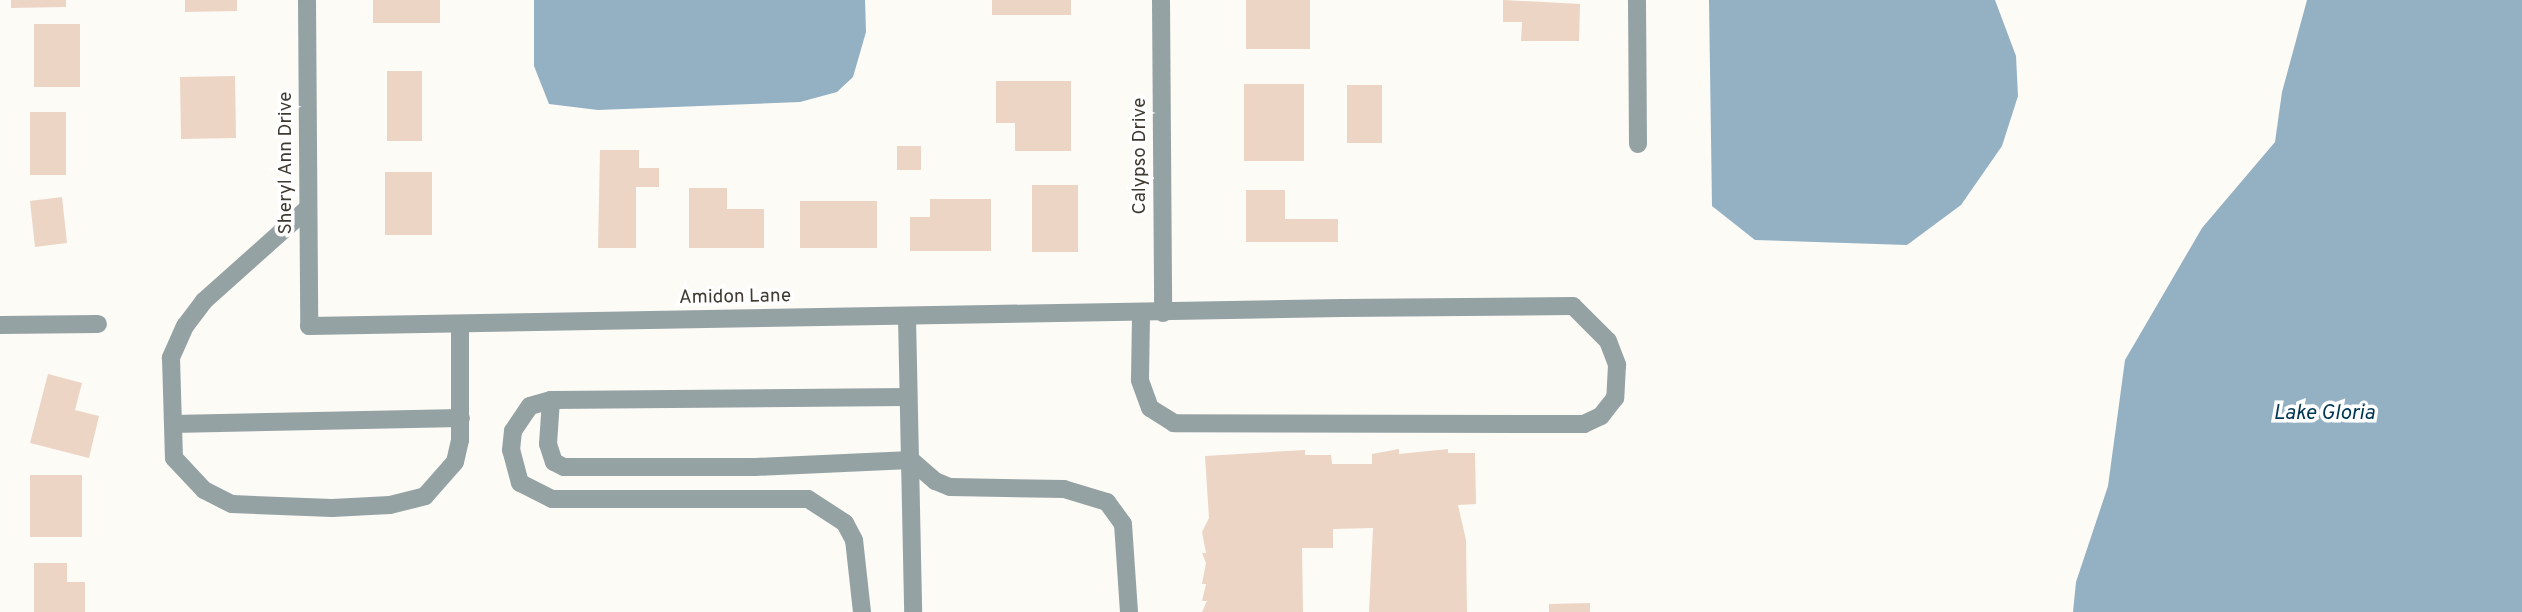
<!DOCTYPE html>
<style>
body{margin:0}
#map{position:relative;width:2522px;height:612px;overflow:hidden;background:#fdfbf6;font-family:Overpass,sans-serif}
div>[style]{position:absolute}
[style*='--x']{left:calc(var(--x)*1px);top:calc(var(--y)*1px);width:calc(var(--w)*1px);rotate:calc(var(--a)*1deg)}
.water>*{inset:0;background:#94b0c3}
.building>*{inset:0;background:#edd5c6}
.minor>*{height:18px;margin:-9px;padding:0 9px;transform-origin:9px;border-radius:9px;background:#95a2a4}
span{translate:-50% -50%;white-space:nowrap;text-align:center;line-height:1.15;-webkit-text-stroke:7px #fff;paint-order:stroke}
.street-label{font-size:19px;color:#3f3a31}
.water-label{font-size:21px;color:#003652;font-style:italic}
</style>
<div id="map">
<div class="water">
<i style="clip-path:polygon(534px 0,865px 0,866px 32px,853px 77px,837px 92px,800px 102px,598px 110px,549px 104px,534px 66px)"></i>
<i style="clip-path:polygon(1709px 0,1995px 0,2016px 56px,2018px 96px,2002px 146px,1961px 205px,1907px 245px,1755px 240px,1712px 206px)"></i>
<i style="clip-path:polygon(2307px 0,2522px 0,2522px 612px,2073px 612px,2076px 582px,2108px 486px,2125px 360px,2202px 228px,2275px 142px,2282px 92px)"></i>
</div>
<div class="building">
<i style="clip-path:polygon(11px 0,66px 0,66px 7px,11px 8px)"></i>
<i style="clip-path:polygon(185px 0,237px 0,237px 11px,185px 12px)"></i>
<i style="clip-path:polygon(373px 0,440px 0,440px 23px,373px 23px)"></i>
<i style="clip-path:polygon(992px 0,1071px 0,1071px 15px,992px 15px)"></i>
<i style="clip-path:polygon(1246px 0,1310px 0,1310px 49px,1246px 49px)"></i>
<i style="clip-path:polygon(1503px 0,1580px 4px,1579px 41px,1521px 41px,1522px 22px,1503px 22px)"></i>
<i style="clip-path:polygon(34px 24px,80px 24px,80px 87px,34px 87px)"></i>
<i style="clip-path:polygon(387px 71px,422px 71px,422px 141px,387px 141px)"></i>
<i style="clip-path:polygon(235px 76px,236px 138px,181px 139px,180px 77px)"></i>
<i style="clip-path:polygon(996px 81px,1071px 81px,1071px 151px,1015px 151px,1015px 123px,996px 123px)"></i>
<i style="clip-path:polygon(1244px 84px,1304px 84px,1304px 161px,1244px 161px)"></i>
<i style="clip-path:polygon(1347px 85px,1382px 85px,1382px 143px,1347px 143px)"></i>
<i style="clip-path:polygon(30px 112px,66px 112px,66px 175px,30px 175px)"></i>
<i style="clip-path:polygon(897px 146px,921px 146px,921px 170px,897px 170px)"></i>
<i style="clip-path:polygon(600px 150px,639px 150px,639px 168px,659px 168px,659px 187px,636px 187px,636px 248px,598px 248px)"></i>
<i style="clip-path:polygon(385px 172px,432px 172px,432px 235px,385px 235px)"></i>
<i style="clip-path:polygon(1032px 185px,1078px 185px,1078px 252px,1032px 252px)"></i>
<i style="clip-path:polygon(689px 188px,727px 188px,727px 209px,764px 209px,764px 248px,689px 248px)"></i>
<i style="clip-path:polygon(1246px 190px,1285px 190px,1285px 219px,1338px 219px,1338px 242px,1246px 242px)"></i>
<i style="clip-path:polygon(62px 197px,67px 243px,35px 247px,30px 201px)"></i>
<i style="clip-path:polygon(930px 199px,991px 199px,991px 251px,910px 251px,910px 217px,930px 217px)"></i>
<i style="clip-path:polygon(800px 201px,877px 201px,877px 248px,800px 248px)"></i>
<i style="clip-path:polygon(48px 374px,82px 383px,75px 410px,99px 416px,89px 458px,30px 443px)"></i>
<i style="clip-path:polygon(1399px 449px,1399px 454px,1448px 449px,1448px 453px,1475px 453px,1476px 504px,1458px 505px,1466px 540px,1467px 612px,1369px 612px,1373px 528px,1333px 529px,1333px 548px,1302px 548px,1303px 612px,1202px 612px,1207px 601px,1202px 601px,1206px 584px,1202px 584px,1206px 563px,1202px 553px,1206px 553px,1202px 532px,1209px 518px,1205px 456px,1305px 450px,1305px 455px,1331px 455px,1332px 464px,1372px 464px,1372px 454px)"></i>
<i style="clip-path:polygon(30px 475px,82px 475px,82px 537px,30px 537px)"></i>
<i style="clip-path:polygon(34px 563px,67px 563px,67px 582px,85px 582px,85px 612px,34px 612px)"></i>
<i style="clip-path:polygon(1590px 603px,1590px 612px,1549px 612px,1549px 604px)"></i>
</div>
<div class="minor">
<i style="--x:307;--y:0;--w:326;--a:89.6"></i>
<i style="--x:309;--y:326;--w:1033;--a:-1"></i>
<i style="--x:1342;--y:308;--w:231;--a:-0.5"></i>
<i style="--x:1573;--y:306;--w:49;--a:45"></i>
<i style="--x:1608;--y:341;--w:26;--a:69"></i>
<i style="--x:1617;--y:365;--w:33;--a:93"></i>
<i style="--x:1615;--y:398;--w:23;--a:128"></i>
<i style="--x:1601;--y:416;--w:19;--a:155"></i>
<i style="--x:1584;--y:424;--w:410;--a:-179.9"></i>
<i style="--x:1174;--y:423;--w:28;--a:-148"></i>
<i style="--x:1150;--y:408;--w:30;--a:-110"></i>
<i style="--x:1140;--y:380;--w:67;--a:-89.1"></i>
<i style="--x:1161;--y:0;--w:313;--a:89.6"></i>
<i style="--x:1637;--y:0;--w:144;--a:89.6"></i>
<i style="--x:308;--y:208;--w:140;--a:138.2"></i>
<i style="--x:204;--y:301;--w:31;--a:127"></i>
<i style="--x:185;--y:326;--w:35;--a:114"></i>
<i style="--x:171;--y:358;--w:100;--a:88.3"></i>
<i style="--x:174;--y:458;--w:44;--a:46.8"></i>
<i style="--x:204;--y:490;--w:31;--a:27"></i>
<i style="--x:232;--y:504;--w:100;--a:2.3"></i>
<i style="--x:332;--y:508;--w:58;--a:-3"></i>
<i style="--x:390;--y:505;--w:36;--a:-14"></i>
<i style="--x:425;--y:496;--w:45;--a:-48.6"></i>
<i style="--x:455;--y:462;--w:23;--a:-77"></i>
<i style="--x:460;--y:440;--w:116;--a:-90"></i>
<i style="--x:907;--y:317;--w:295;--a:88.8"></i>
<i style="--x:0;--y:325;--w:98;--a:-0.6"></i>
<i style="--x:551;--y:400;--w:44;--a:93.9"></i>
<i style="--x:548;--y:444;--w:19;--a:72"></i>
<i style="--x:554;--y:462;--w:11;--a:27"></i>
<i style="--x:564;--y:467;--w:191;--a:0"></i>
<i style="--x:755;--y:467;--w:156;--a:-2.6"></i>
<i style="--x:173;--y:424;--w:288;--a:-1.2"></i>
<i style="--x:911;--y:460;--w:32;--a:41"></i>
<i style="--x:935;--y:481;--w:16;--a:22"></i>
<i style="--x:950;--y:487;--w:114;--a:1"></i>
<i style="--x:1064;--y:489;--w:45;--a:16.8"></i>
<i style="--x:1107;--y:502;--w:27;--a:54"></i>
<i style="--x:1123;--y:524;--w:88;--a:86.1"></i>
<i style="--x:862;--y:612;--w:72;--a:-96.3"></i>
<i style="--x:854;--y:540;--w:19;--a:-118"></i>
<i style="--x:845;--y:523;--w:44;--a:-147"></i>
<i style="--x:808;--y:499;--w:256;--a:180"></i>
<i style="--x:552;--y:499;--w:36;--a:-153"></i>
<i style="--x:520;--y:483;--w:34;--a:-105"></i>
<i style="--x:511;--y:450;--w:19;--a:-84"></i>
<i style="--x:513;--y:431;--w:30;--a:-56"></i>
<i style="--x:530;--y:406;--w:22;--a:-16"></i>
<i style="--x:551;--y:400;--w:356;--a:-0.5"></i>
</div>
<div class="street-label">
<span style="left:1141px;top:156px;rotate:-90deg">Calypso Drive</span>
<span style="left:287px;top:163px;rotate:-90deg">Sheryl Ann Drive</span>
<span style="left:735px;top:298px;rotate:-1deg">Amidon Lane</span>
</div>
<div class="water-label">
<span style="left:2324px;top:414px">Lake Gloria</span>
</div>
</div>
